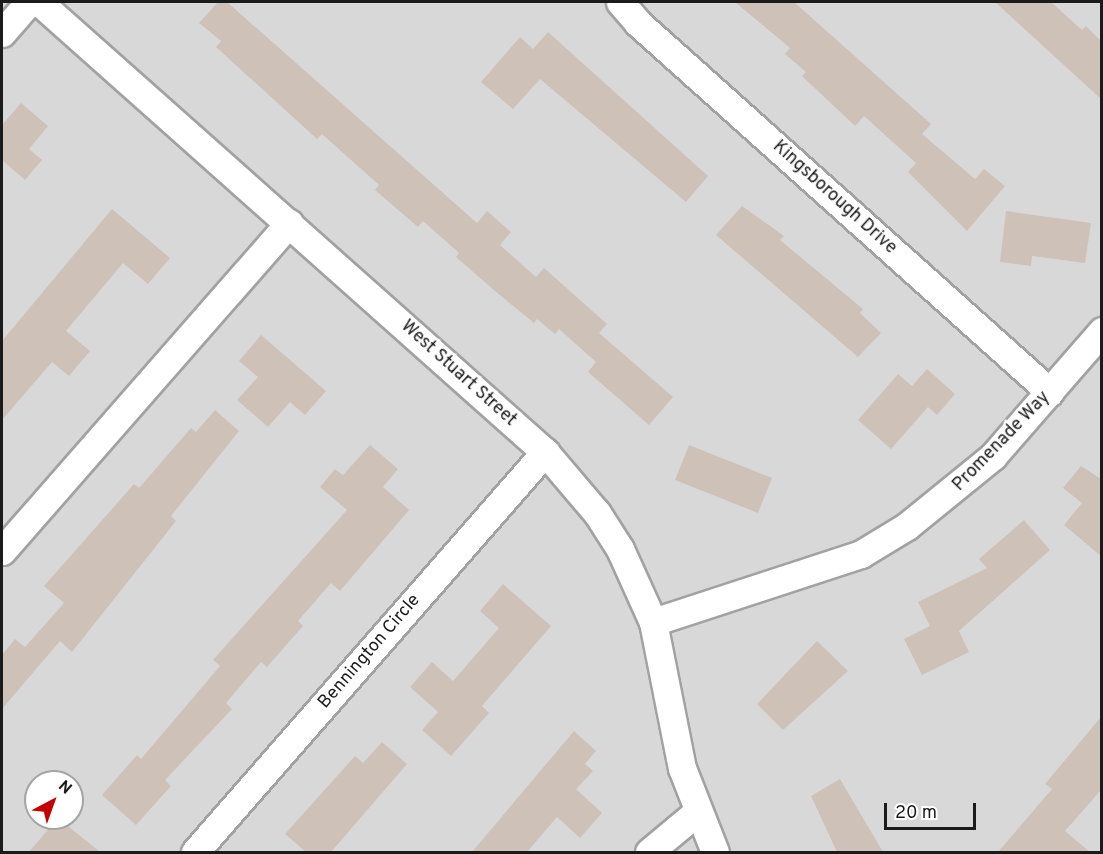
<!DOCTYPE html>
<style>
body{margin:0}
#map{position:relative;width:1103px;height:854px;overflow:hidden;background:#eee9df;font-family:Overpass,sans-serif}
div>[style]{position:absolute}
[style*='--x']{left:calc(var(--x)*1px);top:calc(var(--y)*1px);width:calc(var(--w)*1px);rotate:calc(var(--a)*1deg)}
.residential>*{inset:0;background:#d9d8d8}
.building>*{inset:0;background:#cec1b8}
.roads{filter:drop-shadow(2px 0 #a2a2a2) drop-shadow(-2px 0 #a2a2a2) drop-shadow(0 2px #a2a2a2) drop-shadow(0 -2px #a2a2a2)}
.minor>*{height:27px;margin:-13.5px;padding:0 13.5px;transform-origin:13.5px;border-radius:13.5px;background:#fff}
span{translate:-50% -50%;white-space:nowrap;text-align:center;line-height:1.15;-webkit-text-stroke:4.5px #fff;paint-order:stroke}
.street-label{font-size:18px;color:#1b1b1b}
.frame{position:absolute;inset:0;border:3px solid #1b1b1b;pointer-events:none}
.north{position:absolute;left:24px;top:770px;width:60px;height:60px;box-sizing:border-box;background:#fff;border:2px solid #a4a4a4;border-radius:50%;rotate:41deg;font-size:16px;font-weight:700;line-height:24px;text-align:center;color:#1b1b1b}
.north::after{content:'';display:block;margin:auto;width:21px;height:27px;background:#c60000;clip-path:polygon(50% 0,100% 100%,50% 72%,0 100%)}
.scale{position:absolute;left:884px;top:803px;width:92px;height:27px;box-sizing:border-box;border:3px solid #1b1b1b;border-top:0;padding-left:8px;font-size:18px;line-height:21px;white-space:nowrap;color:#1b1b1b;-webkit-text-stroke:4px #fff;paint-order:stroke}
</style>
<div id="map">
<div class="residential">
<i style="clip-path:polygon(evenodd,2px 2px,1101px 2px,1101px 852px,2px 852px,2px 2px,36px 782px,72px 782px,72px 818px,36px 818px,36px 782px)"></i>
</div>
<div class="building">
<i style="clip-path:polygon(218px 2px,227px 2px,477px 223px,487px 211px,511px 232px,500px 245px,536px 277px,544px 268px,607px 324px,599px 333px,673px 397px,649px 425px,588px 372px,596px 362px,559px 329px,555px 334px,537px 319px,534px 323px,495px 291px,456px 257px,459px 253px,423px 221px,418px 227px,375px 190px,379px 185px,322px 134px,317px 139px,216px 47px,221px 41px,199px 23px)"></i>
<i style="clip-path:polygon(735px 2px,794px 2px,931px 124px,922px 134px,975px 179px,984px 169px,1005px 186px,967px 231px,908px 172px,916px 163px,864px 116px,855px 126px,802px 76px,806px 72px,785px 54px,790px 48px)"></i>
<i style="clip-path:polygon(995px 2px,1051px 2px,1082px 30px,1086px 26px,1101px 41px,1101px 99px)"></i>
<i style="clip-path:polygon(548px 32px,708px 176px,686px 202px,540px 79px,513px 109px,481px 82px,520px 37px,533px 49px)"></i>
<i style="clip-path:polygon(21px 103px,48px 126px,29px 149px,42px 160px,25px 180px,2px 160px,2px 125px)"></i>
<i style="clip-path:polygon(742px 206px,784px 236px,780px 240px,863px 309px,860px 313px,881px 333px,858px 357px,716px 235px)"></i>
<i style="clip-path:polygon(112px 209px,170px 258px,148px 284px,123px 263px,66px 331px,90px 351px,69px 376px,52px 362px,2px 420px,2px 341px)"></i>
<i style="clip-path:polygon(1006px 211px,1091px 223px,1085px 263px,1032px 256px,1031px 266px,1000px 262px)"></i>
<i style="clip-path:polygon(261px 335px,326px 391px,305px 415px,290px 402px,268px 427px,237px 400px,258px 377px,239px 361px)"></i>
<i style="clip-path:polygon(927px 369px,955px 394px,937px 415px,928px 407px,891px 449px,858px 420px,898px 374px,912px 386px)"></i>
<i style="clip-path:polygon(215px 410px,239px 431px,171px 516px,176px 521px,72px 652px,60px 641px,2px 709px,2px 655px,15px 639px,25px 647px,64px 603px,44px 586px,134px 484px,139px 488px,191px 428px,196px 432px)"></i>
<i style="clip-path:polygon(370px 445px,398px 469px,383px 487px,409px 510px,340px 591px,331px 583px,298px 621px,303px 626px,267px 667px,261px 662px,226px 703px,232px 709px,165px 780px,171px 786px,136px 825px,102px 795px,137px 755px,141px 759px,220px 666px,213px 660px,347px 510px,320px 487px,335px 469px,343px 475px)"></i>
<i style="clip-path:polygon(689px 445px,772px 478px,758px 513px,675px 480px)"></i>
<i style="clip-path:polygon(1081px 466px,1101px 479px,1101px 556px,1064px 525px,1082px 503px,1063px 488px)"></i>
<i style="clip-path:polygon(1024px 520px,1050px 550px,959px 631px,969px 652px,922px 675px,904px 639px,930px 626px,918px 602px,987px 568px,979px 559px)"></i>
<i style="clip-path:polygon(503px 584px,551px 626px,482px 706px,489px 713px,451px 756px,422px 730px,438px 712px,410px 687px,432px 662px,453px 681px,499px 628px,480px 611px)"></i>
<i style="clip-path:polygon(817px 641px,848px 671px,783px 730px,757px 704px)"></i>
<i style="clip-path:polygon(1101px 717px,1101px 790px,1065px 831px,1090px 852px,998px 852px,1052px 789px,1045px 784px)"></i>
<i style="clip-path:polygon(574px 731px,596px 751px,585px 764px,593px 771px,576px 789px,602px 813px,580px 838px,557px 817px,527px 852px,472px 852px)"></i>
<i style="clip-path:polygon(382px 742px,407px 764px,331px 852px,306px 852px,285px 834px,355px 756px,363px 763px)"></i>
<i style="clip-path:polygon(840px 779px,883px 852px,837px 852px,811px 796px)"></i>
<i style="clip-path:polygon(58px 818px,100px 852px,29px 852px)"></i>
</div>
<div class="roads">
<div class="minor">
<i style="--x:39;--y:2;--w:677;--a:41.65"></i>
<i style="--x:545;--y:452;--w:80;--a:49.6"></i>
<i style="--x:597;--y:513;--w:43;--a:57.4"></i>
<i style="--x:620;--y:549;--w:80;--a:65.7"></i>
<i style="--x:653;--y:622;--w:149;--a:78.8"></i>
<i style="--x:682;--y:768;--w:90;--a:68.6"></i>
<i style="--x:620;--y:2;--w:28;--a:49"></i>
<i style="--x:638;--y:23;--w:553;--a:41.85"></i>
<i style="--x:2;--y:33;--w:41;--a:-48.9"></i>
<i style="--x:2;--y:551;--w:436;--a:-48.8"></i>
<i style="--x:653;--y:622;--w:219;--a:-18.1"></i>
<i style="--x:861;--y:554;--w:54;--a:-31.3"></i>
<i style="--x:907;--y:526;--w:111;--a:-39.1"></i>
<i style="--x:993;--y:456;--w:166;--a:-48.9"></i>
<i style="--x:195;--y:852;--w:532;--a:-48.81"></i>
<i style="--x:649;--y:852;--w:62;--a:-39.8"></i>
</div>
</div>
<div class="street-label">
<span style="left:834px;top:198px;rotate:42deg">Kingsborough Drive</span>
<span style="left:458px;top:374px;rotate:42deg">West Stuart Street</span>
<span style="left:1002px;top:442px;rotate:-46deg">Promenade Way</span>
<span style="left:370px;top:652px;rotate:-49deg">Bennington Circle</span>
</div>
<div class="frame"></div>
<div class="north">N</div>
<div class="scale">20 m</div>
</div>
